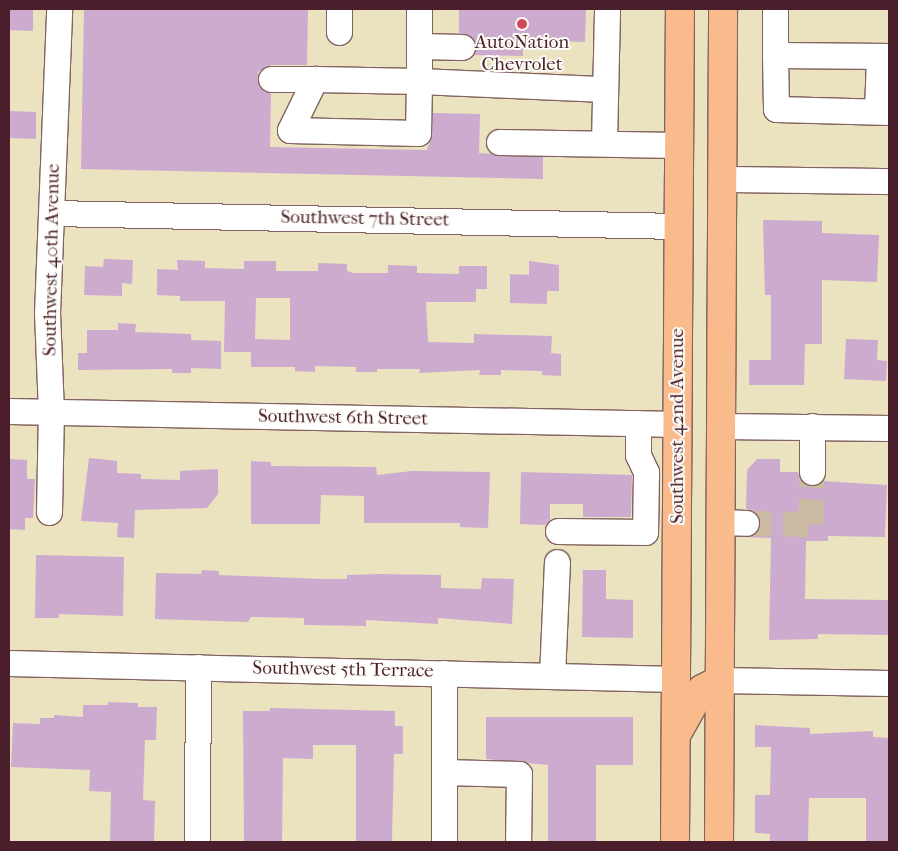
<!DOCTYPE html>
<style>
body{margin:0}
#map{position:relative;width:898px;height:851px;overflow:hidden;background:#ebe2c0;font-family:"IM FELL French Canon",serif}
div>[style]{position:absolute}
[style*='--x']{left:calc(var(--x)*1px);top:calc(var(--y)*1px);width:calc(var(--w)*1px);rotate:calc(var(--a)*1deg)}
.building>*{inset:0;background:#cdabcf}
.minor-tunnel>*{height:25px;margin-top:-12.5px;transform-origin:0;background:repeating-linear-gradient(90deg,#cbbba2 0 25px,transparent 0 37px)}
.roads{filter:drop-shadow(1px 0 #82635f) drop-shadow(-1px 0 #82635f) drop-shadow(0 1px #82635f) drop-shadow(0 -1px #82635f)}
.minor>*{height:25px;margin:-12.5px;padding:0 12.5px;transform-origin:12.5px;border-radius:12.5px;background:#fff}
.major>*{height:28px;margin:-14px;padding:0 14px;transform-origin:14px;border-radius:14px;background:#fabb8c}
.dots>*{width:14px;height:14px;translate:-50% -50%;box-sizing:border-box;border:2px solid #fdfcf7;border-radius:50%}
span{translate:-50% -50%;white-space:nowrap;text-align:center;line-height:1.15;-webkit-text-stroke:4px #fdfcf7;paint-order:stroke}
.poi-label{font-size:19px;color:#4a1f2b}
.street-label{font-size:19px;color:#4a1f2b}
.frame{position:absolute;inset:0;border:10px solid #4a1f2b;pointer-events:none}
</style>
<div id="map">
<div class="building">
<i style="clip-path:polygon(9px 9px,33px 9px,33px 31px,9px 30px)"></i>
<i style="clip-path:polygon(84px 9px,308px 9px,307px 65px,271px 65px,258px 72px,259px 87px,271px 93px,270px 147px,427px 150px,432px 133px,433px 113px,480px 114px,479px 153px,543px 157px,543px 179px,81px 169px)"></i>
<i style="clip-path:polygon(459px 9px,586px 9px,585px 42px,523px 40px,523px 56px,474px 55px,474px 40px,459px 33px)"></i>
<i style="clip-path:polygon(9px 111px,36px 112px,36px 139px,9px 138px)"></i>
<i style="clip-path:polygon(763px 220px,822px 221px,822px 233px,879px 235px,877px 282px,822px 280px,822px 344px,805px 344px,804px 385px,749px 385px,749px 360px,771px 360px,771px 295px,765px 295px)"></i>
<i style="clip-path:polygon(104px 259px,133px 260px,132px 284px,122px 283px,122px 296px,84px 295px,85px 266px,103px 267px)"></i>
<i style="clip-path:polygon(evenodd,177px 260px,205px 261px,205px 268px,244px 269px,244px 261px,276px 261px,276px 271px,318px 271px,318px 263px,347px 264px,347px 271px,353px 273px,388px 273px,388px 265px,417px 266px,417px 273px,459px 274px,459px 266px,487px 266px,487px 289px,476px 289px,476px 302px,426px 302px,428px 342px,474px 343px,474px 334px,552px 336px,551px 353px,561px 354px,561px 376px,542px 375px,542px 371px,501px 370px,501px 375px,479px 375px,480px 370px,419px 373px,420px 369px,377px 369px,377px 372px,356px 372px,356px 367px,315px 366px,315px 372px,295px 371px,295px 367px,251px 367px,251px 352px,224px 352px,225px 301px,180px 301px,180px 296px,157px 295px,157px 269px,178px 270px,177px 260px,256px 298px,290px 298px,290px 340px,255px 339px,256px 298px)"></i>
<i style="clip-path:polygon(529px 261px,559px 265px,559px 291px,547px 291px,547px 304px,510px 303px,510px 274px,529px 275px)"></i>
<i style="clip-path:polygon(118px 323px,136px 324px,135px 332px,191px 334px,191px 340px,221px 341px,221px 369px,191px 368px,191px 373px,172px 373px,172px 369px,78px 370px,78px 353px,87px 353px,87px 330px,118px 330px)"></i>
<i style="clip-path:polygon(846px 339px,878px 340px,877px 360px,887px 361px,886px 381px,844px 379px)"></i>
<i style="clip-path:polygon(89px 458px,117px 461px,117px 473px,141px 474px,141px 479px,180px 480px,180px 471px,218px 469px,218px 494px,207px 508px,135px 510px,134px 538px,117px 537px,118px 523px,81px 521px)"></i>
<i style="clip-path:polygon(9px 459px,27px 460px,27px 479px,35px 479px,33px 518px,25px 518px,25px 530px,9px 529px)"></i>
<i style="clip-path:polygon(757px 459px,780px 459px,780px 472px,798px 472px,800px 480px,812px 486px,823px 481px,887px 485px,885px 537px,828px 536px,828px 541px,806px 541px,805px 599px,889px 600px,889px 635px,818px 634px,818px 639px,769px 640px,771px 538px,746px 537px,753px 535px,760px 524px,754px 511px,746px 509px,747px 470px)"></i>
<i style="clip-path:polygon(251px 461px,271px 462px,271px 466px,376px 467px,377px 475px,412px 471px,490px 472px,488px 528px,460px 527px,460px 523px,364px 523px,364px 496px,321px 495px,320px 524px,251px 524px)"></i>
<i style="clip-path:polygon(521px 472px,632px 475px,631px 517px,583px 517px,583px 504px,550px 504px,550px 520px,545px 525px,520px 524px)"></i>
<i style="clip-path:polygon(36px 555px,124px 557px,123px 616px,59px 614px,59px 618px,35px 618px)"></i>
<i style="clip-path:polygon(202px 570px,219px 571px,219px 575px,322px 579px,347px 579px,347px 575px,379px 574px,441px 575px,441px 588px,481px 589px,482px 578px,514px 579px,512px 624px,438px 618px,438px 624px,366px 620px,366px 626px,304px 625px,304px 618px,251px 617px,248px 622px,155px 619px,156px 573px,201px 574px)"></i>
<i style="clip-path:polygon(583px 570px,606px 570px,606px 599px,633px 600px,633px 638px,582px 637px)"></i>
<i style="clip-path:polygon(108px 702px,138px 703px,138px 707px,157px 707px,156px 740px,145px 740px,143px 800px,155px 801px,154px 842px,110px 842px,111px 792px,89px 791px,90px 770px,11px 767px,13px 723px,40px 724px,40px 718px,54px 718px,54px 715px,83px 717px,83px 705px,108px 705px)"></i>
<i style="clip-path:polygon(270px 708px,395px 711px,395px 726px,403px 726px,403px 754px,394px 754px,392px 842px,356px 842px,356px 745px,313px 745px,313px 759px,283px 758px,282px 842px,244px 842px,243px 711px,270px 711px)"></i>
<i style="clip-path:polygon(486px 717px,633px 717px,633px 765px,596px 765px,596px 842px,548px 842px,548px 765px,486px 759px)"></i>
<i style="clip-path:polygon(755px 725px,810px 728px,810px 734px,873px 731px,873px 737px,889px 738px,889px 842px,866px 842px,866px 798px,809px 798px,808px 842px,770px 842px,770px 834px,755px 833px,755px 795px,770px 795px,771px 747px,755px 747px)"></i>
</div>
<div class="minor-tunnel">
<i style="--x:746;--y:523;--w:65;--a:0.9"></i>
<i style="--x:811;--y:524;--w:52;--a:-88.9"></i>
</div>
<div class="roads">
<div class="minor">
<i style="--x:419;--y:9;--w:72;--a:90"></i>
<i style="--x:419;--y:81;--w:186;--a:2.5"></i>
<i style="--x:775;--y:9;--w:46;--a:90"></i>
<i style="--x:775;--y:55;--w:114;--a:0.5"></i>
<i style="--x:339;--y:32;--w:23;--a:-90"></i>
<i style="--x:419;--y:46;--w:43;--a:1.3"></i>
<i style="--x:775;--y:55;--w:54;--a:88.9"></i>
<i style="--x:776;--y:109;--w:113;--a:1.5"></i>
<i style="--x:271;--y:79;--w:44;--a:0"></i>
<i style="--x:315;--y:79;--w:104;--a:1.1"></i>
<i style="--x:419;--y:81;--w:52;--a:91.1"></i>
<i style="--x:418;--y:133;--w:128;--a:-178.7"></i>
<i style="--x:290;--y:130;--w:57;--a:-63.9"></i>
<i style="--x:877;--y:111;--w:55;--a:-87.9"></i>
<i style="--x:499;--y:142;--w:180;--a:1"></i>
<i style="--x:604;--y:143;--w:134;--a:-88.7"></i>
<i style="--x:723;--y:179;--w:166;--a:0.7"></i>
<i style="--x:52;--y:213;--w:627;--a:1.19"></i>
<i style="--x:9;--y:411;--w:668;--a:1.11"></i>
<i style="--x:722;--y:426;--w:167;--a:0.7"></i>
<i style="--x:812;--y:472;--w:46;--a:-90"></i>
<i style="--x:49;--y:512;--w:100;--a:-88.9"></i>
<i style="--x:51;--y:412;--w:99;--a:-92.3"></i>
<i style="--x:47;--y:313;--w:304;--a:-87.7"></i>
<i style="--x:721;--y:522;--w:25;--a:2"></i>
<i style="--x:558;--y:531;--w:87;--a:0.7"></i>
<i style="--x:645;--y:532;--w:60;--a:-89"></i>
<i style="--x:646;--y:472;--w:19;--a:-115"></i>
<i style="--x:638;--y:455;--w:32;--a:-90"></i>
<i style="--x:9;--y:663;--w:667;--a:1.37"></i>
<i style="--x:552;--y:676;--w:114;--a:-87.5"></i>
<i style="--x:720;--y:680;--w:169;--a:1"></i>
<i style="--x:444;--y:772;--w:75;--a:1.5"></i>
<i style="--x:519;--y:774;--w:68;--a:90.8"></i>
<i style="--x:197;--y:842;--w:175;--a:-89.7"></i>
<i style="--x:444;--y:842;--w:169;--a:-90"></i>
</div>
<div class="major">
<i style="--x:678;--y:732;--w:49;--a:-60.8"></i>
<i style="--x:702;--y:689;--w:20;--a:-27"></i>
<i style="--x:675;--y:842;--w:833;--a:-89.66"></i>
<i style="--x:719;--y:842;--w:833;--a:-89.72"></i>
</div>
</div>
<div class="dots">
<i style="left:522px;top:24px;background:#d1495b"></i>
</div>
<div class="poi-label">
<span style="left:522px;top:54px">AutoNation<br>Chevrolet</span>
</div>
<div class="street-label">
<span style="left:365px;top:219px;rotate:1deg">Southwest 7th Street</span>
<span style="left:52px;top:260px;rotate:-89deg">Southwest 40th Avenue</span>
<span style="left:343px;top:418px;rotate:1deg">Southwest 6th Street</span>
<span style="left:678px;top:426px;rotate:-90deg">Southwest 42nd Avenue</span>
<span style="left:343px;top:670px;rotate:1deg">Southwest 5th Terrace</span>
</div>
<div class="frame"></div>
</div>
